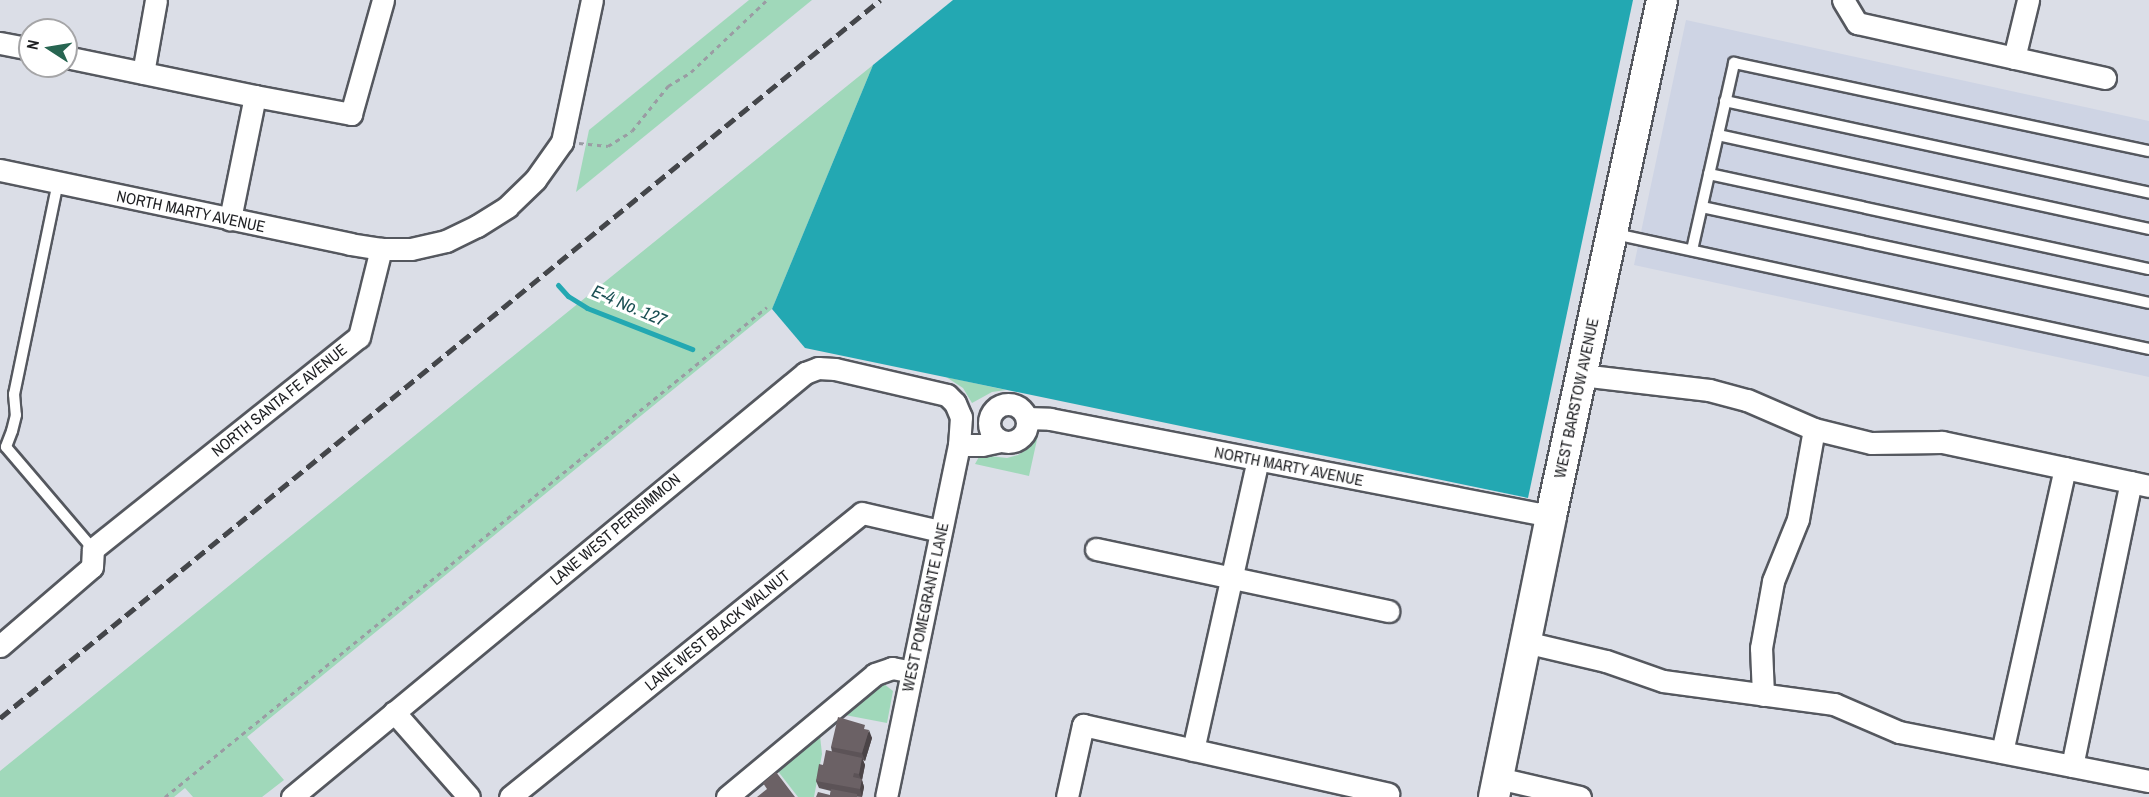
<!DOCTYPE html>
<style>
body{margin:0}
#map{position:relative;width:2149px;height:797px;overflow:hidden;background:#dbdee7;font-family:"Archivo Narrow",sans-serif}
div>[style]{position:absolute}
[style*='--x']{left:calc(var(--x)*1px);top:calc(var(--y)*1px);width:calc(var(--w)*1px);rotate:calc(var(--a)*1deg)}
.built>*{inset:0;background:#ced4e4}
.green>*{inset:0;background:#a0d8ba}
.water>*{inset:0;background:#23a8b2}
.stream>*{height:5px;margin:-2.5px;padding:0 2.5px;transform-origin:2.5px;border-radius:2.5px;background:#23a8b2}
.path>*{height:3px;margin-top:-1.5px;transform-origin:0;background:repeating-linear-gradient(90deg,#9a9ca3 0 4.5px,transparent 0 9px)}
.roads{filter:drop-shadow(2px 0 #55585f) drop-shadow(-2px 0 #55585f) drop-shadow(0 2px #55585f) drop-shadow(0 -2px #55585f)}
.lane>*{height:10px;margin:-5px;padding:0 5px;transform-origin:5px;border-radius:5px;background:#fff}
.street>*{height:21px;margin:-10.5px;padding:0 10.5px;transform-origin:10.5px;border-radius:10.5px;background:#fff}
.street>.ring{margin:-10.5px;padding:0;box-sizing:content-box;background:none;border:21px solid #fff;border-radius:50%}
.secondary>*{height:30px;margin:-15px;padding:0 15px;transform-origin:15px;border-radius:15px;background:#fff}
.rail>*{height:4.5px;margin-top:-2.25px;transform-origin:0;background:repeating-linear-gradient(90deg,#44464a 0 12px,transparent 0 18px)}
.wall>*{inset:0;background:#5c5357}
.shaded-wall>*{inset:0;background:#4b4447}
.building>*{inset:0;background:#6b6165}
span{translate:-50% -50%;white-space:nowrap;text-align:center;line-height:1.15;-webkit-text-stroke:6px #fff;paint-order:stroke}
.street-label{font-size:16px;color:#1e1f22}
.water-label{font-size:18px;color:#1a4f53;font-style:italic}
.north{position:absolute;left:18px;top:18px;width:60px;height:60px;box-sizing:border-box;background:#fff;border:2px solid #a5a5a7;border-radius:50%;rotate:282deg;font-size:16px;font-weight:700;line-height:24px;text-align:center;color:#1e1f22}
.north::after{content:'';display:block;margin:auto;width:21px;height:27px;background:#276551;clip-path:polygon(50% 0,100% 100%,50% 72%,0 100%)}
</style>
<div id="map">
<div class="built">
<i style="clip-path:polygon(1686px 20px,2149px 121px,2149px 377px,1634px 265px)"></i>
</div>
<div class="green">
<i style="clip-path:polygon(749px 0,812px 0,576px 192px,589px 130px)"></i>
<i style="clip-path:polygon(873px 65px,772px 309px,247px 737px,284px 780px,262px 797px,193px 797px,185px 788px,174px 797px,0 797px,0 771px)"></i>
<i style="clip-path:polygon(946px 377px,1006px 390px,992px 392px,972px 403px,963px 388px)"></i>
<i style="clip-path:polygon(1038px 435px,1029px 476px,975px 464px,980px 455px,1007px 458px,1018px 455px,1026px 450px,1032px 437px)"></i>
<i style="clip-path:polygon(884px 684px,893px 691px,887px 723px,845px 715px)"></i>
<i style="clip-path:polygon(820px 736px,822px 754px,814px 797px,798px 797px,777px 770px)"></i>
</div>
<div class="water">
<i style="clip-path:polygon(953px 0,1633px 0,1528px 498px,805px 348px,772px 309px,873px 65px)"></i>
</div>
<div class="stream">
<i style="--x:558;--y:285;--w:15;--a:48"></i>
<i style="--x:568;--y:296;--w:22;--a:32"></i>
<i style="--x:587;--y:308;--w:113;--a:21.3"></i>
</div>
<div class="path">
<i style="--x:579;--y:143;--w:29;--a:6"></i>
<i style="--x:608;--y:146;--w:28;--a:-32"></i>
<i style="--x:632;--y:131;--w:58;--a:-51.3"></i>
<i style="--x:668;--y:86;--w:27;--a:-31"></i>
<i style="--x:691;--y:72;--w:105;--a:-43.5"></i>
<i style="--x:165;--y:797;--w:776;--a:-39.14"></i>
</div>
<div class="roads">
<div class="lane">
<i style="--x:1725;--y:101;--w:434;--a:12.2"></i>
<i style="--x:1718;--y:135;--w:441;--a:12.3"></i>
<i style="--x:1709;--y:174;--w:450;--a:12.2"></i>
<i style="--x:58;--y:182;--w:217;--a:101.7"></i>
<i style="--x:14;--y:394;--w:21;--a:85"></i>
<i style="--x:16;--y:415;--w:16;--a:104"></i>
<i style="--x:12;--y:431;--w:17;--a:111"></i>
<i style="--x:6;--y:447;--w:134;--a:49.5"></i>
<i style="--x:1702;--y:207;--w:457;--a:12.1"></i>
<i style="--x:1615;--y:234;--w:546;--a:12.15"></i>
<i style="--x:1692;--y:250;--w:192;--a:-77.3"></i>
<i style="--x:1734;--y:63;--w:424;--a:12"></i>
</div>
<div class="street">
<i style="--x:1843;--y:0;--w:27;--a:59"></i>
<i style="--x:1857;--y:23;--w:254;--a:12.5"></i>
<i style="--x:0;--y:43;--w:31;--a:11"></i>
<i style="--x:66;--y:57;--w:193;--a:11.7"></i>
<i style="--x:255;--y:96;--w:126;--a:101.5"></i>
<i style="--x:2014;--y:58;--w:60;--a:-76.4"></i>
<i style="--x:143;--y:73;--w:74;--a:-79.9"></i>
<i style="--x:255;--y:96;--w:98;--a:10.6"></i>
<i style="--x:351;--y:114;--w:118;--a:-74.3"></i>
<i style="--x:0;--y:170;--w:358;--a:11.9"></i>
<i style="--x:350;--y:244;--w:31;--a:9"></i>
<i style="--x:381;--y:249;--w:30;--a:0"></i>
<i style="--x:411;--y:249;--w:36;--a:-13"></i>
<i style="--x:446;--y:241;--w:34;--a:-26"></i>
<i style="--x:477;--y:226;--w:36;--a:-32"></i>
<i style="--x:507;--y:207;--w:39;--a:-44"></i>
<i style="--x:535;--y:180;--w:47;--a:-54.6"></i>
<i style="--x:562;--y:142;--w:145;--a:-78.1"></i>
<i style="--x:1581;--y:375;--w:129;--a:6.7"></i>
<i style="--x:1709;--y:390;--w:39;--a:15"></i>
<i style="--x:1747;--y:400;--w:73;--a:23.4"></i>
<i style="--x:1814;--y:429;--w:59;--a:13.8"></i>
<i style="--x:1871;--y:443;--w:71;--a:-0.8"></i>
<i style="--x:1942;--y:442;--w:212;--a:12"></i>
<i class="ring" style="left:989px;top:404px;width:17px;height:17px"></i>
<i style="--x:1027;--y:418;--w:23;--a:2"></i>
<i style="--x:1050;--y:419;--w:510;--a:10.96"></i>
<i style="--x:959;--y:445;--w:23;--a:0"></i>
<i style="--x:982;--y:445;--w:19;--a:-12"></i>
<i style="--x:1096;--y:549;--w:299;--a:12"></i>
<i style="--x:1525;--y:642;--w:83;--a:13.2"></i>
<i style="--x:1606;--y:661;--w:60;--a:19.3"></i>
<i style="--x:1663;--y:681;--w:173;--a:7.7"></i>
<i style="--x:1834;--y:704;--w:71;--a:23.3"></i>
<i style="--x:1899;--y:732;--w:255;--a:11.1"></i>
<i style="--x:0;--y:646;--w:121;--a:-40.7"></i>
<i style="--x:92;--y:567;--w:18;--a:-87"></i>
<i style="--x:93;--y:549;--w:340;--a:-38.6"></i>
<i style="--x:359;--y:337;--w:91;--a:-76"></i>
<i style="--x:1763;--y:695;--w:47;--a:-92.4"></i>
<i style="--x:1761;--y:648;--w:68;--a:-79.8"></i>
<i style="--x:1773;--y:581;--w:67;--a:-68"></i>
<i style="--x:1798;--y:519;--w:91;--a:-79.9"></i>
<i style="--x:394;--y:712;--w:113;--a:48.6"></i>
<i style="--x:1193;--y:750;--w:297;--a:-77.4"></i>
<i style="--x:2002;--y:752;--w:291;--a:-77.5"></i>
<i style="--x:2072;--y:766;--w:290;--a:-78.3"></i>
<i style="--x:1498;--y:778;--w:84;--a:13"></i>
<i style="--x:292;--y:797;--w:666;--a:-39.57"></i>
<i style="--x:805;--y:373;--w:14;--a:-21"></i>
<i style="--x:818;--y:368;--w:17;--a:3"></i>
<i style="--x:835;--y:369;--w:115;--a:13.1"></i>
<i style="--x:947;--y:395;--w:11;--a:45"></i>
<i style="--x:955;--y:403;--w:15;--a:67"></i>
<i style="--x:961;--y:417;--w:28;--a:94"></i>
<i style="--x:959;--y:445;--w:359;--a:101.7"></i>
<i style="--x:510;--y:797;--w:452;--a:-38.9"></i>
<i style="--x:862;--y:513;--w:80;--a:13"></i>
<i style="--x:727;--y:797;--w:192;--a:-39.7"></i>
<i style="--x:875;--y:674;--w:18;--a:-19"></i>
<i style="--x:892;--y:668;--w:20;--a:11"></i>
<i style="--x:1067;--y:797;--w:74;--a:-77.5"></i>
<i style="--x:1083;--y:725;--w:313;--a:12.7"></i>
</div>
<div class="secondary">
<i style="--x:1494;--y:797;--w:287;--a:-78.5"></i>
<i style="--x:1551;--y:516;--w:528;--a:-77.86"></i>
</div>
</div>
<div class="rail">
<i style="--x:0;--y:718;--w:1136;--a:-39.21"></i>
</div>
<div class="wall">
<i style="clip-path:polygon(867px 730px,872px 738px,865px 761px,863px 760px,865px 765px,862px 780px,864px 787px,862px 797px,830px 795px,831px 791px,819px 788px,816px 781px,823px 765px,832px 752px,831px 747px)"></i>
</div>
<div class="shaded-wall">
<i style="clip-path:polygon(869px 730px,872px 738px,865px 761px,862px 753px)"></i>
<i style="clip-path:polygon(862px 758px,865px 765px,862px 780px,864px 787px,862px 797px,860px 789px,861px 781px,859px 774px)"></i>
</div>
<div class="building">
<i style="clip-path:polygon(838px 717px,865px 725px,864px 729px,869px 730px,862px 753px,831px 747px)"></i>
<i style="clip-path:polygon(826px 750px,862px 758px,859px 774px,854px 773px,853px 777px,862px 779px,860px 789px,816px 781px,819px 764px,823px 765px)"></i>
<i style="clip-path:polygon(776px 772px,795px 797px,757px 797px,767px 789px,763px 783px)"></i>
<i style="clip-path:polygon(831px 789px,857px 794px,857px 797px,816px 797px,818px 792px,830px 795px)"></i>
</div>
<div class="street-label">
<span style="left:191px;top:211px;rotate:12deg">NORTH MARTY AVENUE</span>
<span style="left:1576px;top:398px;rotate:-78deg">WEST BARSTOW AVENUE</span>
<span style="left:279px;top:400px;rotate:-39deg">NORTH SANTA FE AVENUE</span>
<span style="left:1289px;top:466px;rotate:11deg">NORTH MARTY AVENUE</span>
<span style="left:615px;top:529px;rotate:-40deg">LANE WEST PERISIMMON</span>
<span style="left:925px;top:607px;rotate:-78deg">WEST POMEGRANTE LANE</span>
<span style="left:717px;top:630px;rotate:-39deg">LANE WEST BLACK WALNUT</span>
</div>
<div class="water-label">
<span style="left:629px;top:306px;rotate:23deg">E-4 No. 127</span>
</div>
<div class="north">N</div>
</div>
